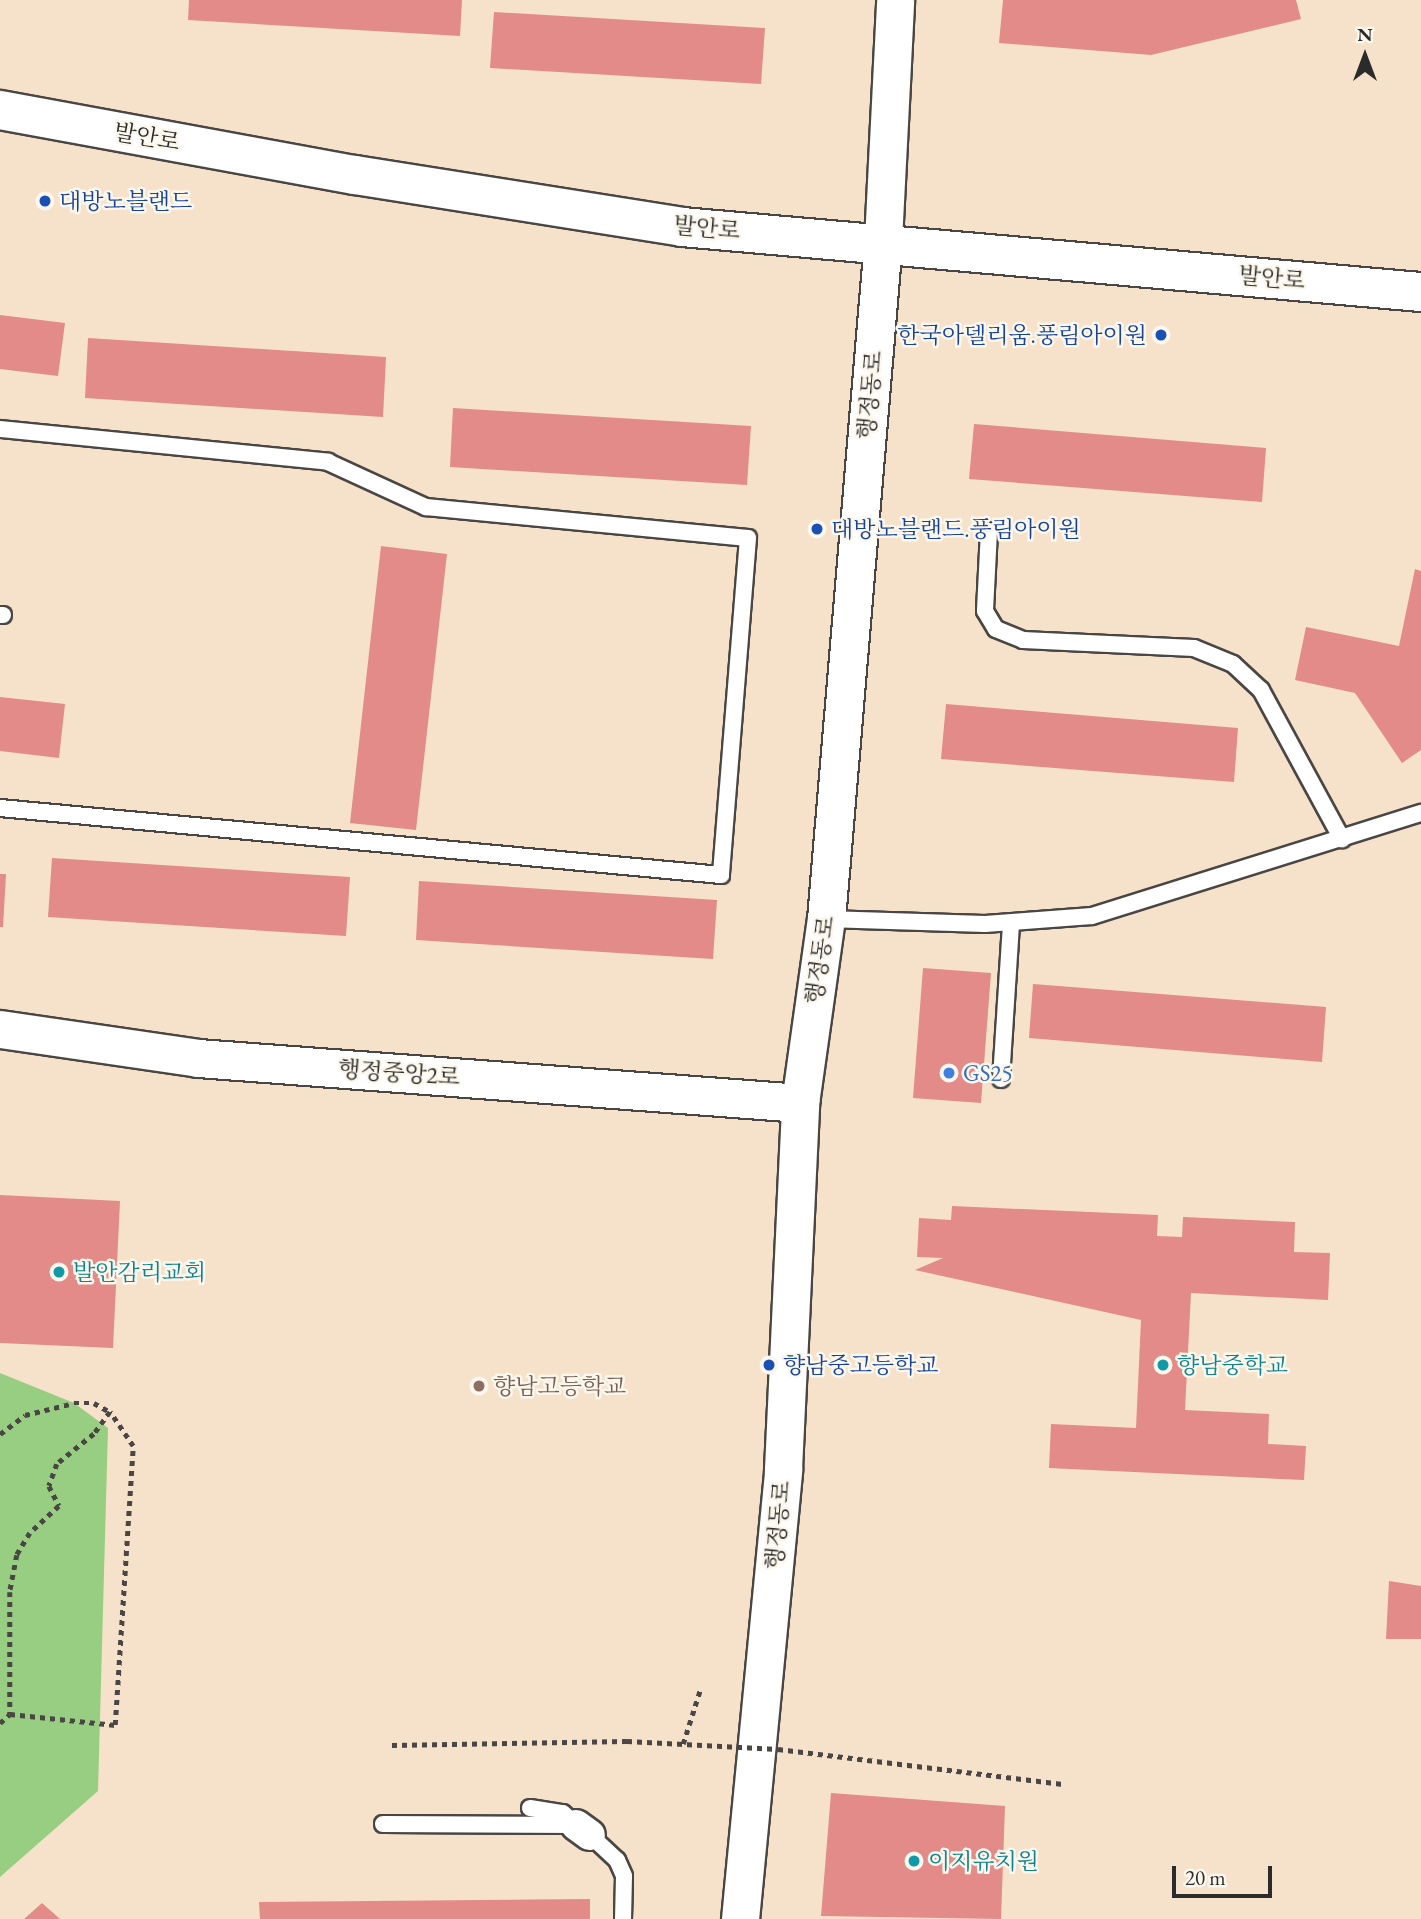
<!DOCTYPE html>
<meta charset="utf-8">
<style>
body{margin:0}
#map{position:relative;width:1421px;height:1919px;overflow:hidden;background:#f6e2ca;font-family:"EB Garamond","Noto Serif KR",serif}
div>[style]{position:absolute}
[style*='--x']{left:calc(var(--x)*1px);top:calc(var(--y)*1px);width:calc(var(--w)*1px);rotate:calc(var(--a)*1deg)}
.green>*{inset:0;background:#97ce81}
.building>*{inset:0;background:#e28b88}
.path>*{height:4.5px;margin-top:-2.25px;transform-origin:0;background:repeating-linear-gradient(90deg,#494643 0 5px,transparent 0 10px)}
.roads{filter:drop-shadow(2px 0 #494643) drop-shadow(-2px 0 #494643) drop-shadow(0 2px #494643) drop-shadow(0 -2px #494643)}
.service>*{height:16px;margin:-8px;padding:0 8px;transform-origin:8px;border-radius:8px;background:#fff}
.minor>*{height:30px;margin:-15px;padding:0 15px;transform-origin:15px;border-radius:15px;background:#fff}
.tertiary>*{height:37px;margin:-18.5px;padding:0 18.5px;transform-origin:18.5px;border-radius:18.5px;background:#fff}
.primary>*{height:38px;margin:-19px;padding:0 19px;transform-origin:19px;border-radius:19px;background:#fff}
.path-bridge>*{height:4.5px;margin-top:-2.25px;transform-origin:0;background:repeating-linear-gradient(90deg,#494643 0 5px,transparent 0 10px)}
.dots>*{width:19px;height:19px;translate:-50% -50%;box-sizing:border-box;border:4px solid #fbf7ec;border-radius:50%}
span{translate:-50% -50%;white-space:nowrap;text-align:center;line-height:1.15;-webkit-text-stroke:5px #fbf7ec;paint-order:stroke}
.street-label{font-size:23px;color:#2b2b2b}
.transit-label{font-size:23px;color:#164399}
.left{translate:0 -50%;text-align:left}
.right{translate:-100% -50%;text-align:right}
.shop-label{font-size:23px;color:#366cbe}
.culture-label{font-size:23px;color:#0d838f}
.education-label{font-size:23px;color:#785e54}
.north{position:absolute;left:1330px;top:21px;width:70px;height:70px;-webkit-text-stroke:5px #fbf7ec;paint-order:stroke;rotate:0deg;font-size:19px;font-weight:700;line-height:28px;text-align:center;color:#2b2b2b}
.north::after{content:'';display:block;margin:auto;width:24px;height:32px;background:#2b2b2b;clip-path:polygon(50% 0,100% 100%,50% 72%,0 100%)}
.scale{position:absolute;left:1172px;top:1866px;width:100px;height:32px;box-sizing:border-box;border:4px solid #2b2b2b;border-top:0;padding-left:9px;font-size:21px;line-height:24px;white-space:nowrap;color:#2b2b2b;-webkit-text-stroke:5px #fbf7ec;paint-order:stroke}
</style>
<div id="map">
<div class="green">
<i style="clip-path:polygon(0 1373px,74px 1403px,108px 1428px,98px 1791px,0 1877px)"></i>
</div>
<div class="building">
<i style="clip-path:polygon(189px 0,462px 0,460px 36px,188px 20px)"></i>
<i style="clip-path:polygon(1003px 0,1296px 0,1301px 19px,1151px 55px,999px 43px)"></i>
<i style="clip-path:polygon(494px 12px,765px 28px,761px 84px,490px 68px)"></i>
<i style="clip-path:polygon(0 315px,65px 323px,58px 376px,0 369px)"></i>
<i style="clip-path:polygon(88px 338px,386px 357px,383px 417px,85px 398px)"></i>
<i style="clip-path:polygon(453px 408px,751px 426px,747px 485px,450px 467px)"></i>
<i style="clip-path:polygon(974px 424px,1266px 448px,1262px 502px,969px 479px)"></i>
<i style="clip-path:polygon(381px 546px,447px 554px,416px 830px,350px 823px)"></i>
<i style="clip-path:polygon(1415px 569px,1421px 571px,1421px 750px,1402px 763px,1355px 693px,1295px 680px,1306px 627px,1399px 646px)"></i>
<i style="clip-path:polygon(0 697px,65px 704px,59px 758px,0 751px)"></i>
<i style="clip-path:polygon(946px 704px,1238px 728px,1234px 782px,941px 759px)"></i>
<i style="clip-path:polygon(52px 858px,350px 877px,346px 936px,48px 917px)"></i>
<i style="clip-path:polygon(0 874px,6px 874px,3px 927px,0 927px)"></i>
<i style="clip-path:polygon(419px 881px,717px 900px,713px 959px,416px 940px)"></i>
<i style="clip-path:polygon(923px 968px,991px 973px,981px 1103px,913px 1098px)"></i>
<i style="clip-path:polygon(1033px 984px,1326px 1007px,1322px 1062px,1029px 1038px)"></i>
<i style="clip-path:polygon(0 1195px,120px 1201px,113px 1348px,0 1343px)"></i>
<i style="clip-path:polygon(952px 1206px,1158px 1215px,1157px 1236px,1182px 1237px,1183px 1217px,1295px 1222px,1294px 1252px,1330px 1253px,1328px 1300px,1191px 1293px,1185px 1410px,1269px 1414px,1268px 1444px,1306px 1446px,1304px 1480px,1049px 1468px,1051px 1424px,1136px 1428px,1141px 1320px,915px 1270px,943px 1258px,917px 1257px,919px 1218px,951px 1220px)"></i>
<i style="clip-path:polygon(1389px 1581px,1421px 1586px,1421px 1639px,1386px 1639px)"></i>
<i style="clip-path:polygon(831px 1793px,1005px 1806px,1001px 1919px,821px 1916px)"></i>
<i style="clip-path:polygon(590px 1899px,590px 1919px,260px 1919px,259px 1902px)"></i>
<i style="clip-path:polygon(42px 1903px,60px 1919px,24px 1919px)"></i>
</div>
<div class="path">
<i style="--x:0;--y:1434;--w:31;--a:-37"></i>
<i style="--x:25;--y:1415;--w:50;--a:-13.8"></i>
<i style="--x:74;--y:1403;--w:20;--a:0"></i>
<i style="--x:94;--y:1403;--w:18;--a:29"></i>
<i style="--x:0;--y:1723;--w:13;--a:-42"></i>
<i style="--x:10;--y:1714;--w:106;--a:6"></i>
<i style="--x:115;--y:1725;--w:280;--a:-86.3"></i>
<i style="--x:133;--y:1446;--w:41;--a:-124.1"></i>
<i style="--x:110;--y:1412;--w:27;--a:126"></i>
<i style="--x:94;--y:1434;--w:48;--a:141"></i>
<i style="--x:57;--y:1464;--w:23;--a:110"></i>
<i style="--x:49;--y:1486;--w:22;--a:63"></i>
<i style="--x:59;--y:1506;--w:40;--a:137"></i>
<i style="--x:30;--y:1533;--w:26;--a:121"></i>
<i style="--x:17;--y:1555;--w:38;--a:101"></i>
<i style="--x:10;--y:1592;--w:122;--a:90"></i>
<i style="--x:683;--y:1744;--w:57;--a:-72.5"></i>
</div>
<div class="roads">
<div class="service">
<i style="--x:0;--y:429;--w:330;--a:5.7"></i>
<i style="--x:328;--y:462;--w:108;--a:24.7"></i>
<i style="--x:426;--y:507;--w:323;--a:5.5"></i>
<i style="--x:748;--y:538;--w:338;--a:94.6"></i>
<i style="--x:721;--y:875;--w:724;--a:-174.69"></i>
<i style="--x:989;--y:531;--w:80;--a:92.9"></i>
<i style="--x:985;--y:611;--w:21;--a:59"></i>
<i style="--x:996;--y:629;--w:29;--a:22"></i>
<i style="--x:1023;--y:640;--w:171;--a:2.7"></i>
<i style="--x:1194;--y:648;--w:42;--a:22.3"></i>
<i style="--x:1233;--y:664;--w:38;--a:43"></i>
<i style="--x:1261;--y:690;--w:170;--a:61.5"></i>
<i style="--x:0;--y:615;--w:3;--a:0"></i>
<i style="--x:826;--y:919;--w:159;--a:1.8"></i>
<i style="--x:985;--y:924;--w:107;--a:-4.3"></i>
<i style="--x:1092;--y:916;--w:345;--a:-17.4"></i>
<i style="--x:1001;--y:1079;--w:156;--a:-86.3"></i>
<i style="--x:530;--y:1808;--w:33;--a:9"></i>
<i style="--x:563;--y:1813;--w:18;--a:43"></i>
<i style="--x:383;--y:1824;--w:193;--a:0.3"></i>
<i style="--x:590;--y:1835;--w:37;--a:43"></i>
<i style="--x:617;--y:1860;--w:17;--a:66"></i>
<i style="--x:624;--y:1876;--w:43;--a:91.3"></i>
</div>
<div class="minor">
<i style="--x:576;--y:1825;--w:17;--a:36"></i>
</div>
<div class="tertiary">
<i style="--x:0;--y:1029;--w:200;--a:8.3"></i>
<i style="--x:198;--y:1058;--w:604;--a:4.27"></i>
<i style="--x:740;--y:1919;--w:452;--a:-84.5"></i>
<i style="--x:783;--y:1469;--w:366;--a:-87.3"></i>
<i style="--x:800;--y:1103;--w:186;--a:-82"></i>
<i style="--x:826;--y:919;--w:680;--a:-85.19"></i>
<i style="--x:883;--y:241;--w:241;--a:-87.1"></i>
</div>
<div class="primary">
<i style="--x:0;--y:110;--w:361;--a:10.4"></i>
<i style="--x:355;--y:175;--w:331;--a:9"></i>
<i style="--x:682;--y:227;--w:742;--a:5.03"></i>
</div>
</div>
<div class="path-bridge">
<i style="--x:392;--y:1745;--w:235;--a:-1"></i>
<i style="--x:627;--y:1741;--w:151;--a:3"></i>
<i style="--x:778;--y:1749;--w:289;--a:7"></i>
</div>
<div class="dots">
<i style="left:45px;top:201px;background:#1a4fb4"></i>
<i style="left:1161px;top:335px;background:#1a4fb4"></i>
<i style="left:817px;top:529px;background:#1a4fb4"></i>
<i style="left:949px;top:1073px;background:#3f7fe0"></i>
<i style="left:59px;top:1272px;background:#0f9aa8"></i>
<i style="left:769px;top:1365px;background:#1a4fb4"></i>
<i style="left:1163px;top:1365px;background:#0f9aa8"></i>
<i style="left:479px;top:1386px;background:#8d6e63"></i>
<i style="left:914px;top:1861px;background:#0f9aa8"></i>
</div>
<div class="street-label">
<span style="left:147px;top:137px;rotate:10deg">발안로</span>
<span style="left:707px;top:228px;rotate:5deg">발안로</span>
<span style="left:1272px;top:278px;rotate:5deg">발안로</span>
<span style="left:870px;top:395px;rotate:-85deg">행정동로</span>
<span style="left:820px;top:960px;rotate:-82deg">행정동로</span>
<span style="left:399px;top:1073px;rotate:4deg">행정중앙2로</span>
<span style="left:778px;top:1525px;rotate:-85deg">행정동로</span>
</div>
<div class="transit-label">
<span class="left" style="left:59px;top:201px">대방노블랜드</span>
<span class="right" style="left:1147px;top:335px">한국아델리움.풍림아이원</span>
<span class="left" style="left:831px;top:529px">대방노블랜드.풍림아이원</span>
<span class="left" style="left:783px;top:1365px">향남중고등학교</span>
</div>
<div class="shop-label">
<span class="left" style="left:963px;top:1073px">GS25</span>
</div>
<div class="culture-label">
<span class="left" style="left:73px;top:1272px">발안감리교회</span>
<span class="left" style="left:1177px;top:1365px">향남중학교</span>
<span class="left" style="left:928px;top:1861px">이지유치원</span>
</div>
<div class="education-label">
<span class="left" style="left:493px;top:1386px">향남고등학교</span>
</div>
<div class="north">N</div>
<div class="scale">20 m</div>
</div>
